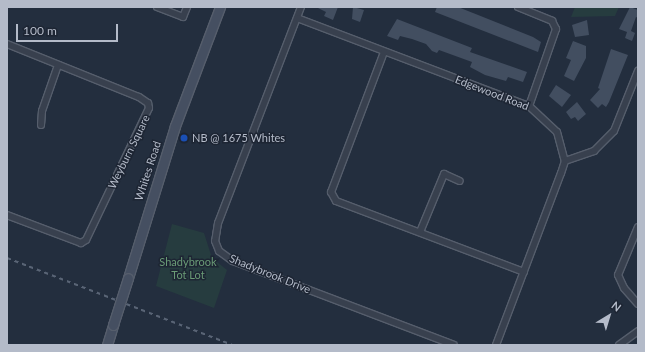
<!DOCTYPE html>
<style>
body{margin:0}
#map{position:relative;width:645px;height:352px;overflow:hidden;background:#232e3e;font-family:Lato,sans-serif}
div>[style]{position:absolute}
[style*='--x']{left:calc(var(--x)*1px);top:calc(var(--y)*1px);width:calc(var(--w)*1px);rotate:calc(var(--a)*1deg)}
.green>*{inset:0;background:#263c3f}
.building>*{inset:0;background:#424e60}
.roads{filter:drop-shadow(1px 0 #565e6c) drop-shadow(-1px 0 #565e6c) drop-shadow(0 1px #565e6c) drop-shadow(0 -1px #565e6c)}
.minor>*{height:6px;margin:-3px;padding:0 3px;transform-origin:3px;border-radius:3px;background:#38404e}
.secondary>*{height:9px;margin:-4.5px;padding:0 4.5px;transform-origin:4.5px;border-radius:4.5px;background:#454f61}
.rail>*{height:2px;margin-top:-1px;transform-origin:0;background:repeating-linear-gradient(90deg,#596475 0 4px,transparent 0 8px)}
.bridges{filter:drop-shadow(1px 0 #565e6c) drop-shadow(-1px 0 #565e6c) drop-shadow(0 1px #565e6c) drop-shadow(0 -1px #565e6c)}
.secondary-bridge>*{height:9px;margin:-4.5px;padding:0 4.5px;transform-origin:4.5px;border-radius:4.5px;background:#454f61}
.dots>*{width:11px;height:11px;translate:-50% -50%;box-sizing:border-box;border:2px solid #1d2533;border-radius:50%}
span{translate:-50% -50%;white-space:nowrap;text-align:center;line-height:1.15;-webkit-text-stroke:3px #1d2533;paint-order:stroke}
.street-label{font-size:11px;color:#b4bbc9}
.poi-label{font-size:11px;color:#b4bbc9}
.left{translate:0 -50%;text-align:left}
.park-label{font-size:11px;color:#6a9b76}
.frame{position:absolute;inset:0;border:8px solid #b4bbc9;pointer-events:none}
.north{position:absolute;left:589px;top:296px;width:40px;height:40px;-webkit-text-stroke:3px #1d2533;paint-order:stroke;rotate:38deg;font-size:11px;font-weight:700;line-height:16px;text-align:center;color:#b4bbc9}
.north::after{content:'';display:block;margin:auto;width:14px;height:18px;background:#b4bbc9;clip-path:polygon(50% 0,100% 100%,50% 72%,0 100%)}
.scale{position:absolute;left:16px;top:24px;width:102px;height:18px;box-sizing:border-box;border:2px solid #b4bbc9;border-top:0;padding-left:5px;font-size:12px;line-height:14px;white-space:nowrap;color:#b4bbc9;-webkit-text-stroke:3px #1d2533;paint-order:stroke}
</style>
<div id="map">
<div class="green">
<i style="clip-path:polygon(575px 7px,619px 7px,615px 16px,571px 17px)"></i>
<i style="clip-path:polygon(172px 224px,204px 233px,212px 258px,227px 270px,214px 308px,156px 286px)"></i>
</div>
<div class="building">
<i style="clip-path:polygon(316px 7px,338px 7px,333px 20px,324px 16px,326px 12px)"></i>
<i style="clip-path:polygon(353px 7px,364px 10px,360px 22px,352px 19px)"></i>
<i style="clip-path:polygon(437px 7px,458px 7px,533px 37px,541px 42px,538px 52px,435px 12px)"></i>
<i style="clip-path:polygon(630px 7px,638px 10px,638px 18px,636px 17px,631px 31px,635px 33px,632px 41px,625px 38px,627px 32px,619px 29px)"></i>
<i style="clip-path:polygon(397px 19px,472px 48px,470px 52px,527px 72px,523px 82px,508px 77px,506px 81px,485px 75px,470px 67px,472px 62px,439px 50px,437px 53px,432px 51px,426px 44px,412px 39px,400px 36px,398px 40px,387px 36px)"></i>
<i style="clip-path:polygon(587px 20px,589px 35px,575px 37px,572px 25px)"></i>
<i style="clip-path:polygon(573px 41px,586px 46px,586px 58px,574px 81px,564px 76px,571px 60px,566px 58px)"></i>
<i style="clip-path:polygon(611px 49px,628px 55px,609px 102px,606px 107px,602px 104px,598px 108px,590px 100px,600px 89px,598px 88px)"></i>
<i style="clip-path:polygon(556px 85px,571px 95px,562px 107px,549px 96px)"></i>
<i style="clip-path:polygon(577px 102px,586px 114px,578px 121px,575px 117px,571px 119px,566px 112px)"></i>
</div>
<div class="roads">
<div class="minor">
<i style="--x:157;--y:7;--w:28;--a:21"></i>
<i style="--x:183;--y:17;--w:11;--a:-68"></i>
<i style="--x:301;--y:7;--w:231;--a:111"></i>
<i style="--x:218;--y:223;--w:18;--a:99"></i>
<i style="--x:215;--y:241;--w:11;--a:68"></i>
<i style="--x:219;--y:251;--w:17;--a:36"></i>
<i style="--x:233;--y:261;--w:236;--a:20.8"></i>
<i style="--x:518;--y:7;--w:37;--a:22"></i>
<i style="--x:552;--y:21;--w:9;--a:63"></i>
<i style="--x:556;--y:29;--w:82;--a:109.3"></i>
<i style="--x:297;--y:18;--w:248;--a:20.8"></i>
<i style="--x:529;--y:106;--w:38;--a:43"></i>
<i style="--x:557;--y:132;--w:30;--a:75"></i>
<i style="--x:565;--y:161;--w:13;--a:108"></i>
<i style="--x:561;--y:173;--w:184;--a:110.7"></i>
<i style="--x:7;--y:44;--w:142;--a:21.9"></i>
<i style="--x:139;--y:97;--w:11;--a:34"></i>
<i style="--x:148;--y:103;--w:5;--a:79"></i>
<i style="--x:149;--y:108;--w:146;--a:115.5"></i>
<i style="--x:86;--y:240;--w:6;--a:149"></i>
<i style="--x:81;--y:243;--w:79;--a:-159.3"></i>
<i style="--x:384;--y:52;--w:150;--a:110.7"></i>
<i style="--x:331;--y:192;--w:10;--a:61"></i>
<i style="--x:336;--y:201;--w:201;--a:20.7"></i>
<i style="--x:41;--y:125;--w:14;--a:-86"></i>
<i style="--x:42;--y:111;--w:49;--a:-70.8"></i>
<i style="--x:565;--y:161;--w:31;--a:-19"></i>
<i style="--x:594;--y:151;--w:28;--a:-45"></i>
<i style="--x:614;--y:131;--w:65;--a:-68.2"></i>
<i style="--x:638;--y:227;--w:52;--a:112.6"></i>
<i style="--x:618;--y:275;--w:14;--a:65"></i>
<i style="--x:624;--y:288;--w:21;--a:49"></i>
<i style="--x:420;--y:232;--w:63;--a:-67.5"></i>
<i style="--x:444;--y:174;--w:17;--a:24"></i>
<i style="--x:619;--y:345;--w:24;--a:-36"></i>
</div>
<div class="secondary">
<i style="--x:128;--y:278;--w:159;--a:-72.8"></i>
<i style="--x:175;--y:126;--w:127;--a:-69.3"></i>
<i style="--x:107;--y:345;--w:21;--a:-73"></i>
</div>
</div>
<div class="rail">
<i style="--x:7;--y:258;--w:241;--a:21.1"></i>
</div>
<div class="bridges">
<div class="secondary-bridge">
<i style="--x:113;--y:325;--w:49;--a:-72.3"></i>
</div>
</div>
<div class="dots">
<i style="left:184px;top:138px;background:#1a4fb4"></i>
</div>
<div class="street-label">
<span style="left:492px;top:93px;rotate:21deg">Edgewood Road</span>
<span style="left:129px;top:152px;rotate:-64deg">Weyburn Square</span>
<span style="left:148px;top:171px;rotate:-72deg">Whites Road</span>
<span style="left:270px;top:274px;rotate:22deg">Shadybrook Drive</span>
</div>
<div class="poi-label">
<span class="left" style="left:192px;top:138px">NB @ 1675 Whites</span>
</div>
<div class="park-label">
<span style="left:188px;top:269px">Shadybrook<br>Tot Lot</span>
</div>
<div class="frame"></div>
<div class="north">N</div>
<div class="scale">100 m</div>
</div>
